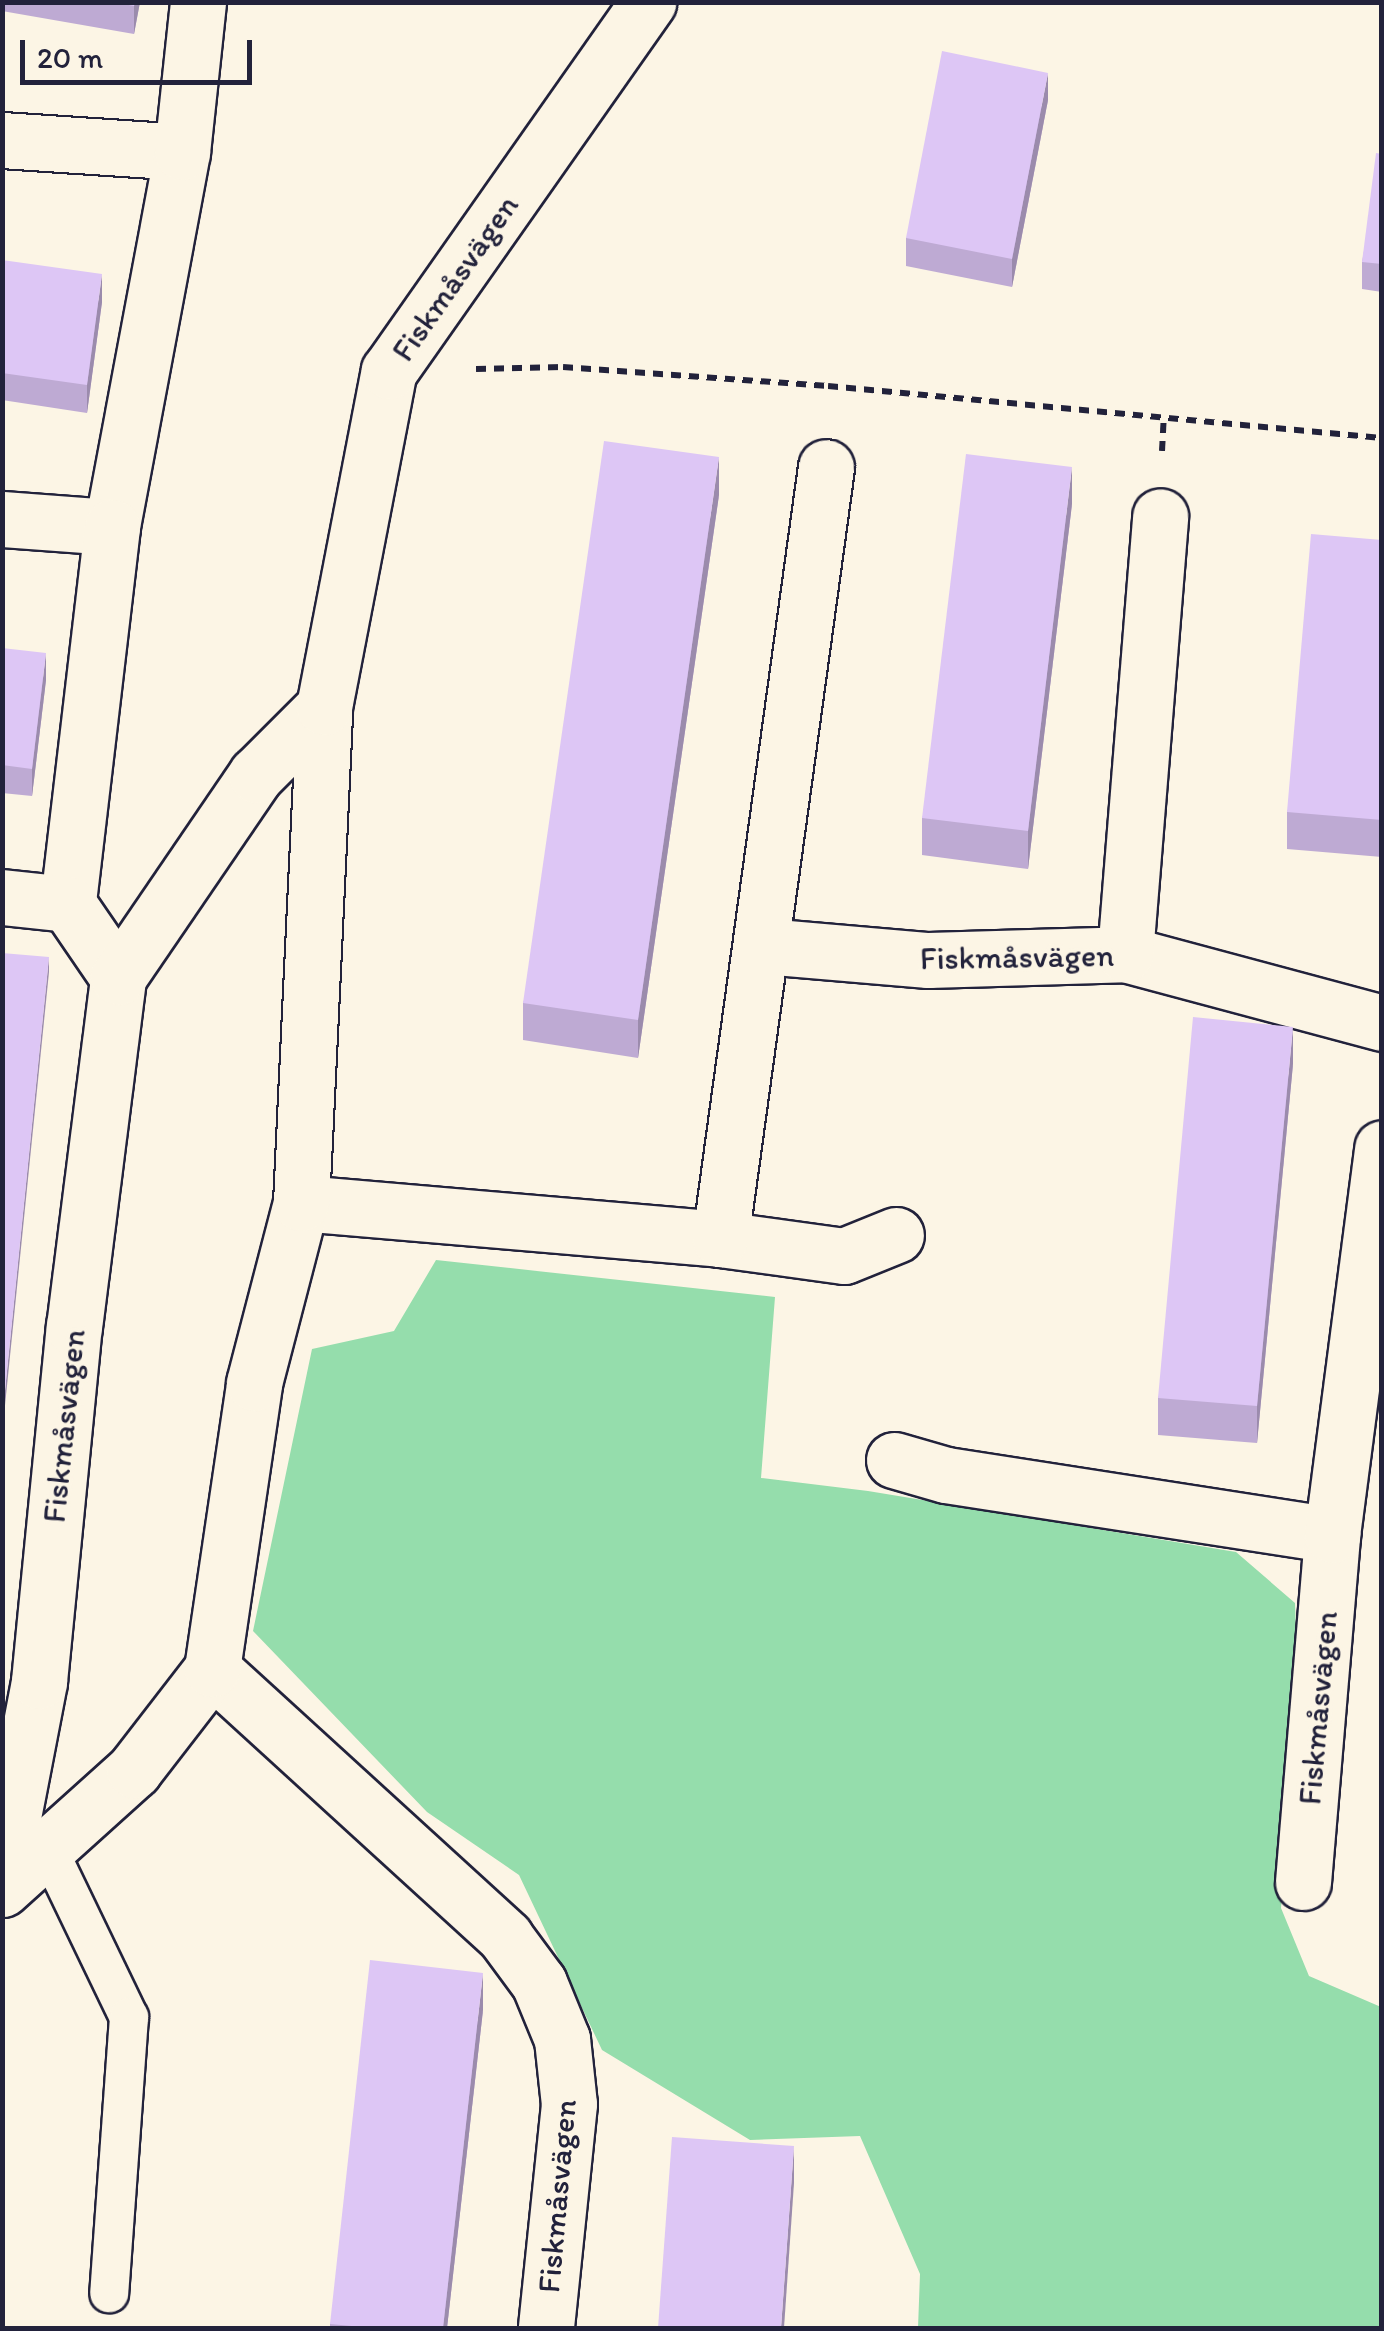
<!DOCTYPE html>
<meta charset="utf-8">
<style>
body{margin:0}
#map{position:relative;width:1384px;height:2331px;overflow:hidden;background:#fcf5e5;font-family:Itim,sans-serif}
div>[style]{position:absolute}
[style*='--x']{left:calc(var(--x)*1px);top:calc(var(--y)*1px);width:calc(var(--w)*1px);rotate:calc(var(--a)*1deg)}
.green>*{inset:0;background:#95ddac}
.path>*{height:6px;margin-top:-3px;transform-origin:0;background:repeating-linear-gradient(90deg,#22223b 0 10px,transparent 0 18px)}
.roads{filter:drop-shadow(2px 0 #22223b) drop-shadow(-2px 0 #22223b) drop-shadow(0 2px #22223b) drop-shadow(0 -2px #22223b)}
.lane>*{height:38px;margin:-19px;padding:0 19px;transform-origin:19px;border-radius:19px;background:#fcf5e5}
.street>*{height:55px;margin:-27.5px;padding:0 27.5px;transform-origin:27.5px;border-radius:27.5px;background:#fcf5e5}
.wall>*{inset:0;background:#beaad3}
.shaded-wall>*{inset:0;background:#9b8bac}
.building>*{inset:0;background:#ddc6f5}
span{translate:-50% -50%;white-space:nowrap;text-align:center;line-height:1.15;-webkit-text-stroke:8px #fcf5e5;paint-order:stroke}
.street-label{font-size:32px;color:#22223b}
.frame{position:absolute;inset:0;border:5px solid #22223b;pointer-events:none}
.scale{position:absolute;left:20px;top:40px;width:232px;height:45px;box-sizing:border-box;border:5px solid #22223b;border-top:0;padding-left:12px;font-size:30px;line-height:35px;white-space:nowrap;color:#22223b;-webkit-text-stroke:8px #fcf5e5;paint-order:stroke}
</style>
<div id="map">
<div class="green">
<i style="clip-path:polygon(436px 1260px,775px 1297px,761px 1478px,868px 1491px,1236px 1552px,1295px 1603px,1298px 1695px,1281px 1908px,1309px 1976px,1381px 2007px,1381px 2328px,918px 2328px,920px 2274px,860px 2136px,750px 2140px,602px 2050px,519px 1875px,427px 1812px,253px 1631px,312px 1349px,394px 1331px)"></i>
</div>
<div class="path">
<i style="--x:476;--y:369;--w:87;--a:-1.3"></i>
<i style="--x:563;--y:367;--w:266;--a:4.1"></i>
<i style="--x:828;--y:386;--w:556;--a:5.36"></i>
<i style="--x:1162;--y:451;--w:34;--a:-87"></i>
</div>
<div class="roads">
<div class="lane">
<i style="--x:48;--y:1849;--w:187;--a:64.3"></i>
<i style="--x:129;--y:2017;--w:277;--a:94.1"></i>
</div>
<div class="street">
<i style="--x:2;--y:140;--w:180;--a:3.8"></i>
<i style="--x:182;--y:152;--w:381;--a:100.6"></i>
<i style="--x:182;--y:152;--w:151;--a:-83.9"></i>
<i style="--x:2;--y:519;--w:110;--a:4.2"></i>
<i style="--x:112;--y:527;--w:380;--a:96.7"></i>
<i style="--x:2;--y:897;--w:66;--a:6.1"></i>
<i style="--x:68;--y:904;--w:88;--a:55.6"></i>
<i style="--x:764;--y:946;--w:165;--a:4.9"></i>
<i style="--x:928;--y:960;--w:197;--a:-1.7"></i>
<i style="--x:1125;--y:954;--w:266;--a:15"></i>
<i style="--x:1125;--y:954;--w:439;--a:-85.4"></i>
<i style="--x:301;--y:1203;--w:421;--a:4.9"></i>
<i style="--x:720;--y:1239;--w:125;--a:7.8"></i>
<i style="--x:844;--y:1256;--w:56;--a:-22"></i>
<i style="--x:720;--y:1239;--w:779;--a:-82.18"></i>
<i style="--x:894;--y:1460;--w:54;--a:16.1"></i>
<i style="--x:946;--y:1475;--w:391;--a:8.8"></i>
<i style="--x:212;--y:1669;--w:397;--a:42.4"></i>
<i style="--x:505;--y:1937;--w:57;--a:53.5"></i>
<i style="--x:539;--y:1983;--w:61;--a:67.7"></i>
<i style="--x:562;--y:2039;--w:65;--a:83.9"></i>
<i style="--x:569;--y:2104;--w:225;--a:95.9"></i>
<i style="--x:2;--y:1874;--w:197;--a:-79.1"></i>
<i style="--x:39;--y:1681;--w:356;--a:-84.4"></i>
<i style="--x:74;--y:1327;--w:353;--a:-82.8"></i>
<i style="--x:118;--y:977;--w:245;--a:-55.7"></i>
<i style="--x:256;--y:775;--w:96;--a:-45"></i>
<i style="--x:1303;--y:1882;--w:348;--a:-85.2"></i>
<i style="--x:1332;--y:1535;--w:390;--a:-82.6"></i>
<i style="--x:2;--y:1889;--w:178;--a:-42"></i>
<i style="--x:134;--y:1770;--w:128;--a:-52.3"></i>
<i style="--x:212;--y:1669;--w:289;--a:-81.6"></i>
<i style="--x:254;--y:1383;--w:186;--a:-75.4"></i>
<i style="--x:301;--y:1203;--w:497;--a:-87.3"></i>
<i style="--x:324;--y:707;--w:342;--a:-79.1"></i>
<i style="--x:389;--y:371;--w:451;--a:-54.9"></i>
</div>
</div>
<div class="wall">
<i style="clip-path:polygon(2px 2px,140px 2px,134px 34px,2px 11px)"></i>
<i style="clip-path:polygon(1048px 100px,1012px 287px,906px 266px,906px 238px)"></i>
<i style="clip-path:polygon(1382px 154px,1382px 292px,1362px 289px,1362px 262px)"></i>
<i style="clip-path:polygon(2px 260px,102px 302px,87px 413px,2px 400px)"></i>
<i style="clip-path:polygon(719px 495px,638px 1058px,523px 1040px,523px 1003px)"></i>
<i style="clip-path:polygon(1072px 504px,1028px 869px,922px 855px,922px 818px)"></i>
<i style="clip-path:polygon(1382px 540px,1382px 857px,1287px 849px,1287px 812px)"></i>
<i style="clip-path:polygon(2px 648px,46px 680px,32px 796px,2px 793px)"></i>
<i style="clip-path:polygon(1293px 1064px,1257px 1443px,1158px 1435px,1158px 1398px)"></i>
<i style="clip-path:polygon(483px 2010px,447px 2328px,330px 2328px,330px 2324px)"></i>
</div>
<div class="shaded-wall">
<i style="clip-path:polygon(135px 2px,140px 2px,134px 34px,134px 6px)"></i>
<i style="clip-path:polygon(1048px 73px,1048px 100px,1012px 287px,1012px 259px)"></i>
<i style="clip-path:polygon(102px 274px,102px 302px,87px 413px,87px 385px)"></i>
<i style="clip-path:polygon(719px 457px,719px 495px,638px 1058px,638px 1020px)"></i>
<i style="clip-path:polygon(1072px 467px,1072px 504px,1028px 869px,1028px 831px)"></i>
<i style="clip-path:polygon(46px 653px,46px 680px,32px 796px,32px 769px)"></i>
<i style="clip-path:polygon(49px 957px,49px 972px,2px 1435px,2px 1420px)"></i>
<i style="clip-path:polygon(1293px 1027px,1293px 1064px,1257px 1443px,1257px 1406px)"></i>
<i style="clip-path:polygon(483px 1973px,483px 2010px,447px 2328px,443px 2328px)"></i>
<i style="clip-path:polygon(794px 2146px,794px 2183px,784px 2328px,781px 2328px)"></i>
</div>
<div class="building">
<i style="clip-path:polygon(113px 2px,135px 2px,134px 6px)"></i>
<i style="clip-path:polygon(942px 51px,1048px 73px,1012px 259px,906px 238px)"></i>
<i style="clip-path:polygon(1376px 153px,1382px 154px,1382px 264px,1362px 262px)"></i>
<i style="clip-path:polygon(2px 260px,102px 274px,87px 385px,2px 373px)"></i>
<i style="clip-path:polygon(604px 441px,719px 457px,638px 1020px,523px 1003px)"></i>
<i style="clip-path:polygon(966px 454px,1072px 467px,1028px 831px,922px 818px)"></i>
<i style="clip-path:polygon(1311px 534px,1382px 540px,1382px 820px,1287px 812px)"></i>
<i style="clip-path:polygon(2px 648px,46px 653px,32px 769px,2px 765px)"></i>
<i style="clip-path:polygon(2px 953px,49px 957px,2px 1420px)"></i>
<i style="clip-path:polygon(1193px 1017px,1293px 1027px,1257px 1406px,1158px 1398px)"></i>
<i style="clip-path:polygon(370px 1960px,483px 1973px,443px 2328px,373px 2328px,330px 2324px)"></i>
<i style="clip-path:polygon(672px 2137px,794px 2146px,781px 2328px,658px 2328px)"></i>
</div>
<div class="street-label">
<span style="left:455px;top:278px;rotate:-55deg">Fiskmåsvägen</span>
<span style="left:1017px;top:957px;rotate:-1deg">Fiskmåsvägen</span>
<span style="left:64px;top:1426px;rotate:-84deg">Fiskmåsvägen</span>
<span style="left:1318px;top:1708px;rotate:-85deg">Fiskmåsvägen</span>
<span style="left:557px;top:2196px;rotate:-85deg">Fiskmåsvägen</span>
</div>
<div class="frame"></div>
<div class="scale">20 m</div>
</div>
